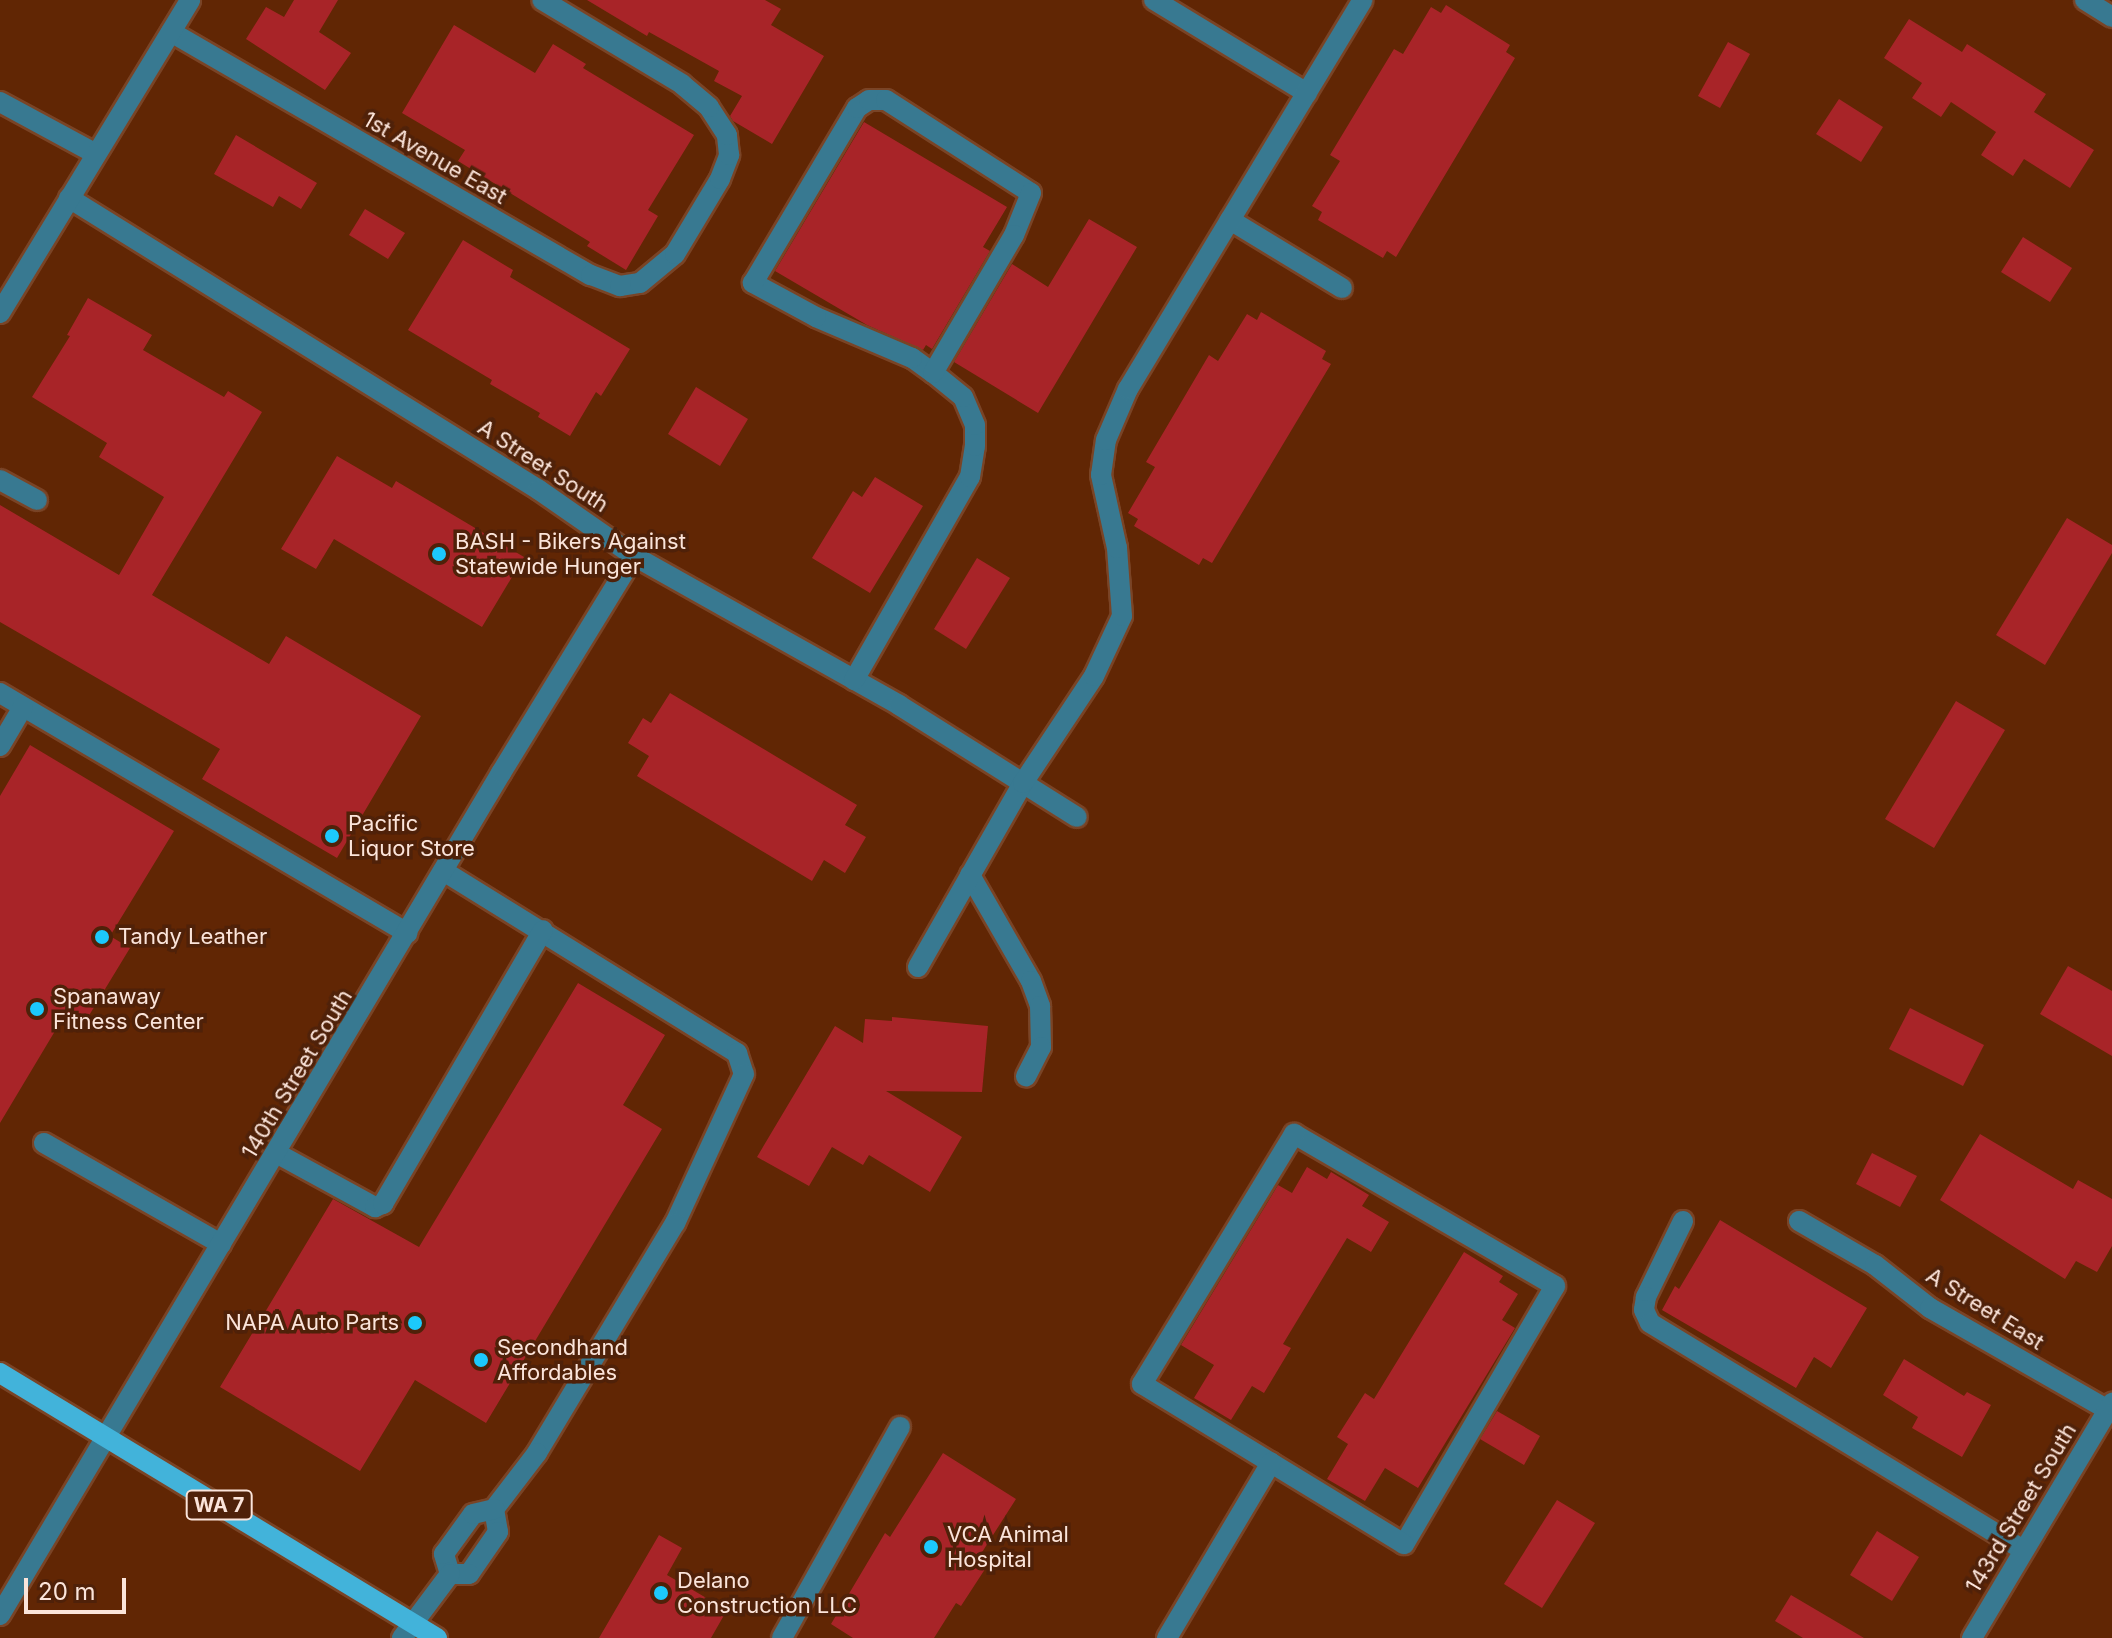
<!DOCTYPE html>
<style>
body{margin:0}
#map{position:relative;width:2112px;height:1638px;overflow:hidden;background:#612604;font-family:Inter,sans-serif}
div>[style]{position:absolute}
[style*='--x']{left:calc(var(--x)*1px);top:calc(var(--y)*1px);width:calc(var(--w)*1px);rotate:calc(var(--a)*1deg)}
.building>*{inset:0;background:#a82428}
.roads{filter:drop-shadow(2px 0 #7a4426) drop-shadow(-2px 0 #7a4426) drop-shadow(0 2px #7a4426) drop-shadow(0 -2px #7a4426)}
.minor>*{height:20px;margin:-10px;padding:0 10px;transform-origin:10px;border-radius:10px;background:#387991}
.major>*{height:20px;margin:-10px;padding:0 10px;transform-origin:10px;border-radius:10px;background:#42b3da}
.dots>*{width:22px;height:22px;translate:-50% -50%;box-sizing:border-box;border:4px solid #4f2109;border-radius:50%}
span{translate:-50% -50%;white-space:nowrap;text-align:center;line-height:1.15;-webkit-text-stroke:7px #4f2109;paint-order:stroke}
.shield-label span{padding:2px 6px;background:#4f2109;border:2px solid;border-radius:6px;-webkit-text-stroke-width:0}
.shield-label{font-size:20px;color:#fbe4da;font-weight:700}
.street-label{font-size:22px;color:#fbe4da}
.poi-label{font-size:22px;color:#fbe4da}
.left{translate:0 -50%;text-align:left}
.right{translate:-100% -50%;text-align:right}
.scale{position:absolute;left:24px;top:1578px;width:102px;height:36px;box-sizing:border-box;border:4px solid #fbe4da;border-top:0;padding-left:10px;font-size:24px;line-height:28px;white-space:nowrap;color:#fbe4da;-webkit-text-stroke:6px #4f2109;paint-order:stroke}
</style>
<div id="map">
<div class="building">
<i style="clip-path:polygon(294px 0,338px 0,319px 32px,351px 53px,325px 90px,246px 39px,266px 7px,284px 17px)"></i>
<i style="clip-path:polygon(587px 0,765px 0,781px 9px,771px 25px,824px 56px,772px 144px,733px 121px,730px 116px,742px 96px,714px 81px,719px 71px,649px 32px,647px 36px)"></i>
<i style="clip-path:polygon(1446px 5px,1510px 45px,1506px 52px,1515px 58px,1396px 257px,1387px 251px,1383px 258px,1318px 220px,1322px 212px,1312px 206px,1340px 161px,1330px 155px,1394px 49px,1403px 54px,1431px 7px,1441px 13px)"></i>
<i style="clip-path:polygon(1909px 19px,1962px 52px,1967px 44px,2046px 94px,2034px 112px,2094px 150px,2070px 188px,2024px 159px,2013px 176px,1981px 155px,1996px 132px,1951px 102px,1941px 117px,1912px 98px,1922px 83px,1884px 58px)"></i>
<i style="clip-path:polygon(454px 25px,535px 73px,553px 44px,586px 64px,583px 68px,694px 135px,648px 210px,658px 216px,626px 270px,587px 246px,590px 242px,458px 161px,465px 150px,402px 113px)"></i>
<i style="clip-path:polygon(1728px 42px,1750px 54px,1720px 108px,1698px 96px)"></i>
<i style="clip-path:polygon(1839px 99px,1883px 127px,1861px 162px,1816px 134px)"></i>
<i style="clip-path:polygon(864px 122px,1007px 207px,983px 247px,990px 251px,932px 349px,926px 345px,923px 350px,867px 325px,775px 271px)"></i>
<i style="clip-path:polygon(236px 135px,317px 183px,301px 209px,279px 196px,273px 207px,214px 174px)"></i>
<i style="clip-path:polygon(365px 209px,405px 233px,388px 259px,349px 235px)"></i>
<i style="clip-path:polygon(1089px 219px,1137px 247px,1038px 413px,954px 362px,1012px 264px,1048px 287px)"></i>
<i style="clip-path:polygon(2023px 237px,2072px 268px,2050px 302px,2001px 272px)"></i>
<i style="clip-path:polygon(463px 240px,513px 270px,510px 277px,630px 349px,601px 396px,596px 392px,570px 436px,538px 417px,540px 413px,490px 384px,492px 380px,408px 330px)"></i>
<i style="clip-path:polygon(88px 298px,152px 335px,143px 350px,224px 397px,228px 391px,262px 412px,152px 595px,269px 664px,286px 636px,421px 716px,337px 858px,202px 779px,220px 749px,0 622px,0 505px,119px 575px,164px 497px,99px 457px,107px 443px,32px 397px,70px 336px,67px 335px)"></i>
<i style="clip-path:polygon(1261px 312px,1326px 351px,1322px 359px,1331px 364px,1212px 563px,1203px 558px,1199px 565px,1134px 526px,1138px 519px,1128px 513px,1155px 467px,1146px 462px,1209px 355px,1218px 361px,1247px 314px,1257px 320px)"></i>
<i style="clip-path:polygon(696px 387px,748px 419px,720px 466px,668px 434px)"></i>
<i style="clip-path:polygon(337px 456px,392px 488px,396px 481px,524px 557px,482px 627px,334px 539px,316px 569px,281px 549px)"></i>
<i style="clip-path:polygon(875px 477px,923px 506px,870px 593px,812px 558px,853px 491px,862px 497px)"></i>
<i style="clip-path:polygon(2067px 518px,2112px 545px,2112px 553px,2045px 665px,1996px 635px)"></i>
<i style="clip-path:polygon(977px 558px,1010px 578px,966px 649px,934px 629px)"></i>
<i style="clip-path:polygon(670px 693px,857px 805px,845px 825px,866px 837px,845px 873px,824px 860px,812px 881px,637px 776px,649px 756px,628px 743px,643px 718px,651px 723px)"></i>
<i style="clip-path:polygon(1956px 701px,2005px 730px,1934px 848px,1885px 819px)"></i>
<i style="clip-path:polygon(30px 745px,174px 831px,110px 936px,130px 948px,82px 1027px,64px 1016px,0 1123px,0 796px)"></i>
<i style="clip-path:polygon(2068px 966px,2112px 991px,2112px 1056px,2040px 1014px)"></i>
<i style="clip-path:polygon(578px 983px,665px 1035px,623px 1105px,662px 1129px,486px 1423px,415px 1380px,360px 1471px,220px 1387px,333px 1199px,419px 1247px)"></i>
<i style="clip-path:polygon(1910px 1008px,1984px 1045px,1963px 1086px,1889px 1049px)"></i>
<i style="clip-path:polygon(892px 1017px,988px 1026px,982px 1092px,886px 1091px,962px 1137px,930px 1192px,869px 1155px,863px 1165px,832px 1147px,809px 1186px,757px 1157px,835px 1026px,863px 1043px,865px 1019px,892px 1021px)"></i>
<i style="clip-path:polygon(1980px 1134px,2073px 1189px,2078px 1180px,2112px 1199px,2112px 1246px,2097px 1272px,2076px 1261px,2065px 1279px,1940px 1200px)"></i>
<i style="clip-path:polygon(1872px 1153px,1917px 1176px,1900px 1207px,1856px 1184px)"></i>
<i style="clip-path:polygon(1307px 1167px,1327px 1179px,1331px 1172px,1369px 1195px,1362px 1206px,1389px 1222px,1371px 1252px,1347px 1238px,1283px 1344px,1291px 1348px,1264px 1393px,1252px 1386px,1231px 1420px,1194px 1398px,1214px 1365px,1181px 1345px,1278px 1185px,1292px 1193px)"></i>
<i style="clip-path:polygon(1720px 1220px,1867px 1308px,1831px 1368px,1814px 1357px,1796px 1388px,1662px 1310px,1675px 1286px,1679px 1289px)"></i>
<i style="clip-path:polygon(1464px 1252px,1503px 1276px,1499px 1282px,1518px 1294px,1502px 1320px,1515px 1328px,1418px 1488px,1385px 1468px,1365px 1501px,1327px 1479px,1348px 1444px,1337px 1437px,1365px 1393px,1374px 1399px)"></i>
<i style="clip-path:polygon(1904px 1359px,1964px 1396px,1967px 1392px,1991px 1405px,1962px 1457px,1912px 1428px,1918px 1417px,1883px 1395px)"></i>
<i style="clip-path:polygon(1497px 1411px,1540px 1436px,1524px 1465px,1480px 1439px)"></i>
<i style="clip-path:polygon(943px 1453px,1016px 1499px,979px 1557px,989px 1563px,961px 1606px,956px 1603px,934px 1638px,853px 1638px,831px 1624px,885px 1533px,890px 1537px)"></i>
<i style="clip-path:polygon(1557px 1500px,1595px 1523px,1542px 1608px,1504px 1584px)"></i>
<i style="clip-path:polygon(1877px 1531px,1919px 1557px,1892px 1601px,1850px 1575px)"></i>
<i style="clip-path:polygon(659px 1535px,682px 1548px,667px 1575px,727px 1610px,711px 1638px,599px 1638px)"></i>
<i style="clip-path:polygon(1791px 1595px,1864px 1638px,1803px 1638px,1775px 1621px)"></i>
</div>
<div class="roads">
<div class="minor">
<i style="--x:1154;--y:0;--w:179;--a:31.3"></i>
<i style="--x:2085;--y:0;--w:32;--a:32"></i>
<i style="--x:171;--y:32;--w:485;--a:30.1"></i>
<i style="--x:591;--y:275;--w:31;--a:21"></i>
<i style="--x:620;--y:286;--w:20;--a:-9"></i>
<i style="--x:640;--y:283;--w:45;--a:-39.6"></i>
<i style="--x:675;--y:254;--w:87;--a:-59"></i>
<i style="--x:720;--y:179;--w:26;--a:-69"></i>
<i style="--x:729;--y:155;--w:20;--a:-96"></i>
<i style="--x:727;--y:135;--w:33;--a:-123"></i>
<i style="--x:709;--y:107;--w:35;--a:-140"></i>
<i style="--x:682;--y:84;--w:163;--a:-149"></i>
<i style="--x:0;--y:102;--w:109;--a:28.4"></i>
<i style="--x:69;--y:198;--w:553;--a:31.85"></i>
<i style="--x:539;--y:490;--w:116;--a:34.8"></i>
<i style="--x:634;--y:556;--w:304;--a:29.3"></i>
<i style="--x:899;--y:705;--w:210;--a:32.2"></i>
<i style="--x:1230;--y:220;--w:131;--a:31.3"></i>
<i style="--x:0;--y:313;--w:366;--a:-58.7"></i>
<i style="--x:0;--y:480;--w:42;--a:28.4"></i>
<i style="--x:854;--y:680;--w:234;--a:-60.3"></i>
<i style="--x:970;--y:477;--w:31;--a:-81"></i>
<i style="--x:975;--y:446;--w:21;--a:-90"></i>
<i style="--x:975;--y:425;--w:30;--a:-113"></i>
<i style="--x:963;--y:397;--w:38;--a:-141"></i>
<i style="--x:933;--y:373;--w:26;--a:-144"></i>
<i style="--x:912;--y:358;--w:104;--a:-156.9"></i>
<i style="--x:816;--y:317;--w:72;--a:-151.6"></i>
<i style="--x:753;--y:283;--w:204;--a:-59.3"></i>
<i style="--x:857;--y:108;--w:14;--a:-34"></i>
<i style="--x:869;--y:100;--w:17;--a:0"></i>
<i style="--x:886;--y:100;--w:172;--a:32.7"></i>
<i style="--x:1031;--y:193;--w:45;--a:112"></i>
<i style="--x:1014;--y:235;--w:160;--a:120.4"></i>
<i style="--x:0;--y:693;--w:473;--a:30.5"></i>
<i style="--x:0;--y:746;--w:45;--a:-59.5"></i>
<i style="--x:445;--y:872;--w:344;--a:31.8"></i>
<i style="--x:737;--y:1053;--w:22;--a:72"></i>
<i style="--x:744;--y:1074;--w:164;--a:114.8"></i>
<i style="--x:675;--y:1223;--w:268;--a:121"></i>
<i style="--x:537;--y:1453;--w:71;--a:127.5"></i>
<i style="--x:970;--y:875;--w:122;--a:60.1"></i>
<i style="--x:1031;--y:981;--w:27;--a:70"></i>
<i style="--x:1040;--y:1006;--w:41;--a:88.6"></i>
<i style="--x:1041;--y:1047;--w:33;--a:117"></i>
<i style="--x:918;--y:967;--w:212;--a:-60.3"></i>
<i style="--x:1023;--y:783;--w:128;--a:-56.4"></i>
<i style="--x:1094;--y:676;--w:66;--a:-65"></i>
<i style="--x:1122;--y:616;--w:68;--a:-94.2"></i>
<i style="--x:1117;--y:548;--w:75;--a:-102.4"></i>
<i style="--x:1101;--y:475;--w:35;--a:-82"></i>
<i style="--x:1106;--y:440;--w:56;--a:-66.7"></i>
<i style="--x:1128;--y:389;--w:454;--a:-58.9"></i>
<i style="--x:1294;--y:1134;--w:302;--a:30.2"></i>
<i style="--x:1555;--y:1286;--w:299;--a:120.3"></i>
<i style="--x:1404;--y:1544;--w:307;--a:-148.6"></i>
<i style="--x:1142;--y:1384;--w:293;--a:-58.7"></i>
<i style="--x:44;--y:1143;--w:204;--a:29.7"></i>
<i style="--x:278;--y:1154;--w:111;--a:28.7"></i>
<i style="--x:375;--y:1207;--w:9;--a:-21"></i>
<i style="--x:383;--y:1204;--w:317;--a:-59.7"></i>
<i style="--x:1683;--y:1221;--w:85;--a:116"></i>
<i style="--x:1646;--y:1297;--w:13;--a:99"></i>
<i style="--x:1644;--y:1310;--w:14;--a:65"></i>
<i style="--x:1650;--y:1323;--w:437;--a:31.3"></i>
<i style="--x:1799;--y:1221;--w:88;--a:30.1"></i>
<i style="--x:1875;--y:1265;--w:70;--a:38"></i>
<i style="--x:1930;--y:1308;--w:205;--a:29.8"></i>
<i style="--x:494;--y:1509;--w:23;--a:80"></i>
<i style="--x:498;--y:1532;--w:51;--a:124.6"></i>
<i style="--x:469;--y:1574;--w:19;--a:180"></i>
<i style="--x:450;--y:1574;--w:21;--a:-107"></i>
<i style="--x:444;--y:1554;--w:49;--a:-54.1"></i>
<i style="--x:473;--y:1514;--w:22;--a:-13"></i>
<i style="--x:0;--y:1615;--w:980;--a:-59.25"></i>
<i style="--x:501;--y:773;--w:255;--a:-58.5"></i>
<i style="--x:402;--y:1638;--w:80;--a:-53.1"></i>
<i style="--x:782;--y:1638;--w:242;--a:-60.8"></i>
<i style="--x:1167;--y:1638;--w:204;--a:-59.3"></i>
<i style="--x:1972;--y:1638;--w:274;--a:-59.2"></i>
</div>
<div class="major">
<i style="--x:0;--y:1373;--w:511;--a:31.23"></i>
</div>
</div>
<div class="dots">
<i style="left:439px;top:554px;background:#1cc9fc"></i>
<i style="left:332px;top:836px;background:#1cc9fc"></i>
<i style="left:102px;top:937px;background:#1cc9fc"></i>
<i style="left:37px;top:1009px;background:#1cc9fc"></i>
<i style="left:415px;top:1323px;background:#1cc9fc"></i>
<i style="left:481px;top:1360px;background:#1cc9fc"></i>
<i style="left:931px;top:1547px;background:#1cc9fc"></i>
<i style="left:661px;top:1593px;background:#1cc9fc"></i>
</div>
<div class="shield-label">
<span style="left:219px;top:1505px">WA 7</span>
</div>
<div class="street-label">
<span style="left:435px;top:158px;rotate:30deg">1st Avenue East</span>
<span style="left:543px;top:466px;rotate:33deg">A Street South</span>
<span style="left:297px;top:1074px;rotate:-59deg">140th Street South</span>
<span style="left:1985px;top:1309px;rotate:32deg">A Street East</span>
<span style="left:2021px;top:1508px;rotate:-59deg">143rd Street South</span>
</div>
<div class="poi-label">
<span class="left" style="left:455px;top:554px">BASH - Bikers Against<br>Statewide Hunger</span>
<span class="left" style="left:348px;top:836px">Pacific<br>Liquor Store</span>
<span class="left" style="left:118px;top:937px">Tandy Leather</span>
<span class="left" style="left:53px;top:1009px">Spanaway<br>Fitness Center</span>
<span class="right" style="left:399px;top:1323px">NAPA Auto Parts</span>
<span class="left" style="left:497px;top:1360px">Secondhand<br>Affordables</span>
<span class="left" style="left:947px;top:1547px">VCA Animal<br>Hospital</span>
<span class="left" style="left:677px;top:1593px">Delano<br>Construction LLC</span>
</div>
<div class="scale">20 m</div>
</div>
